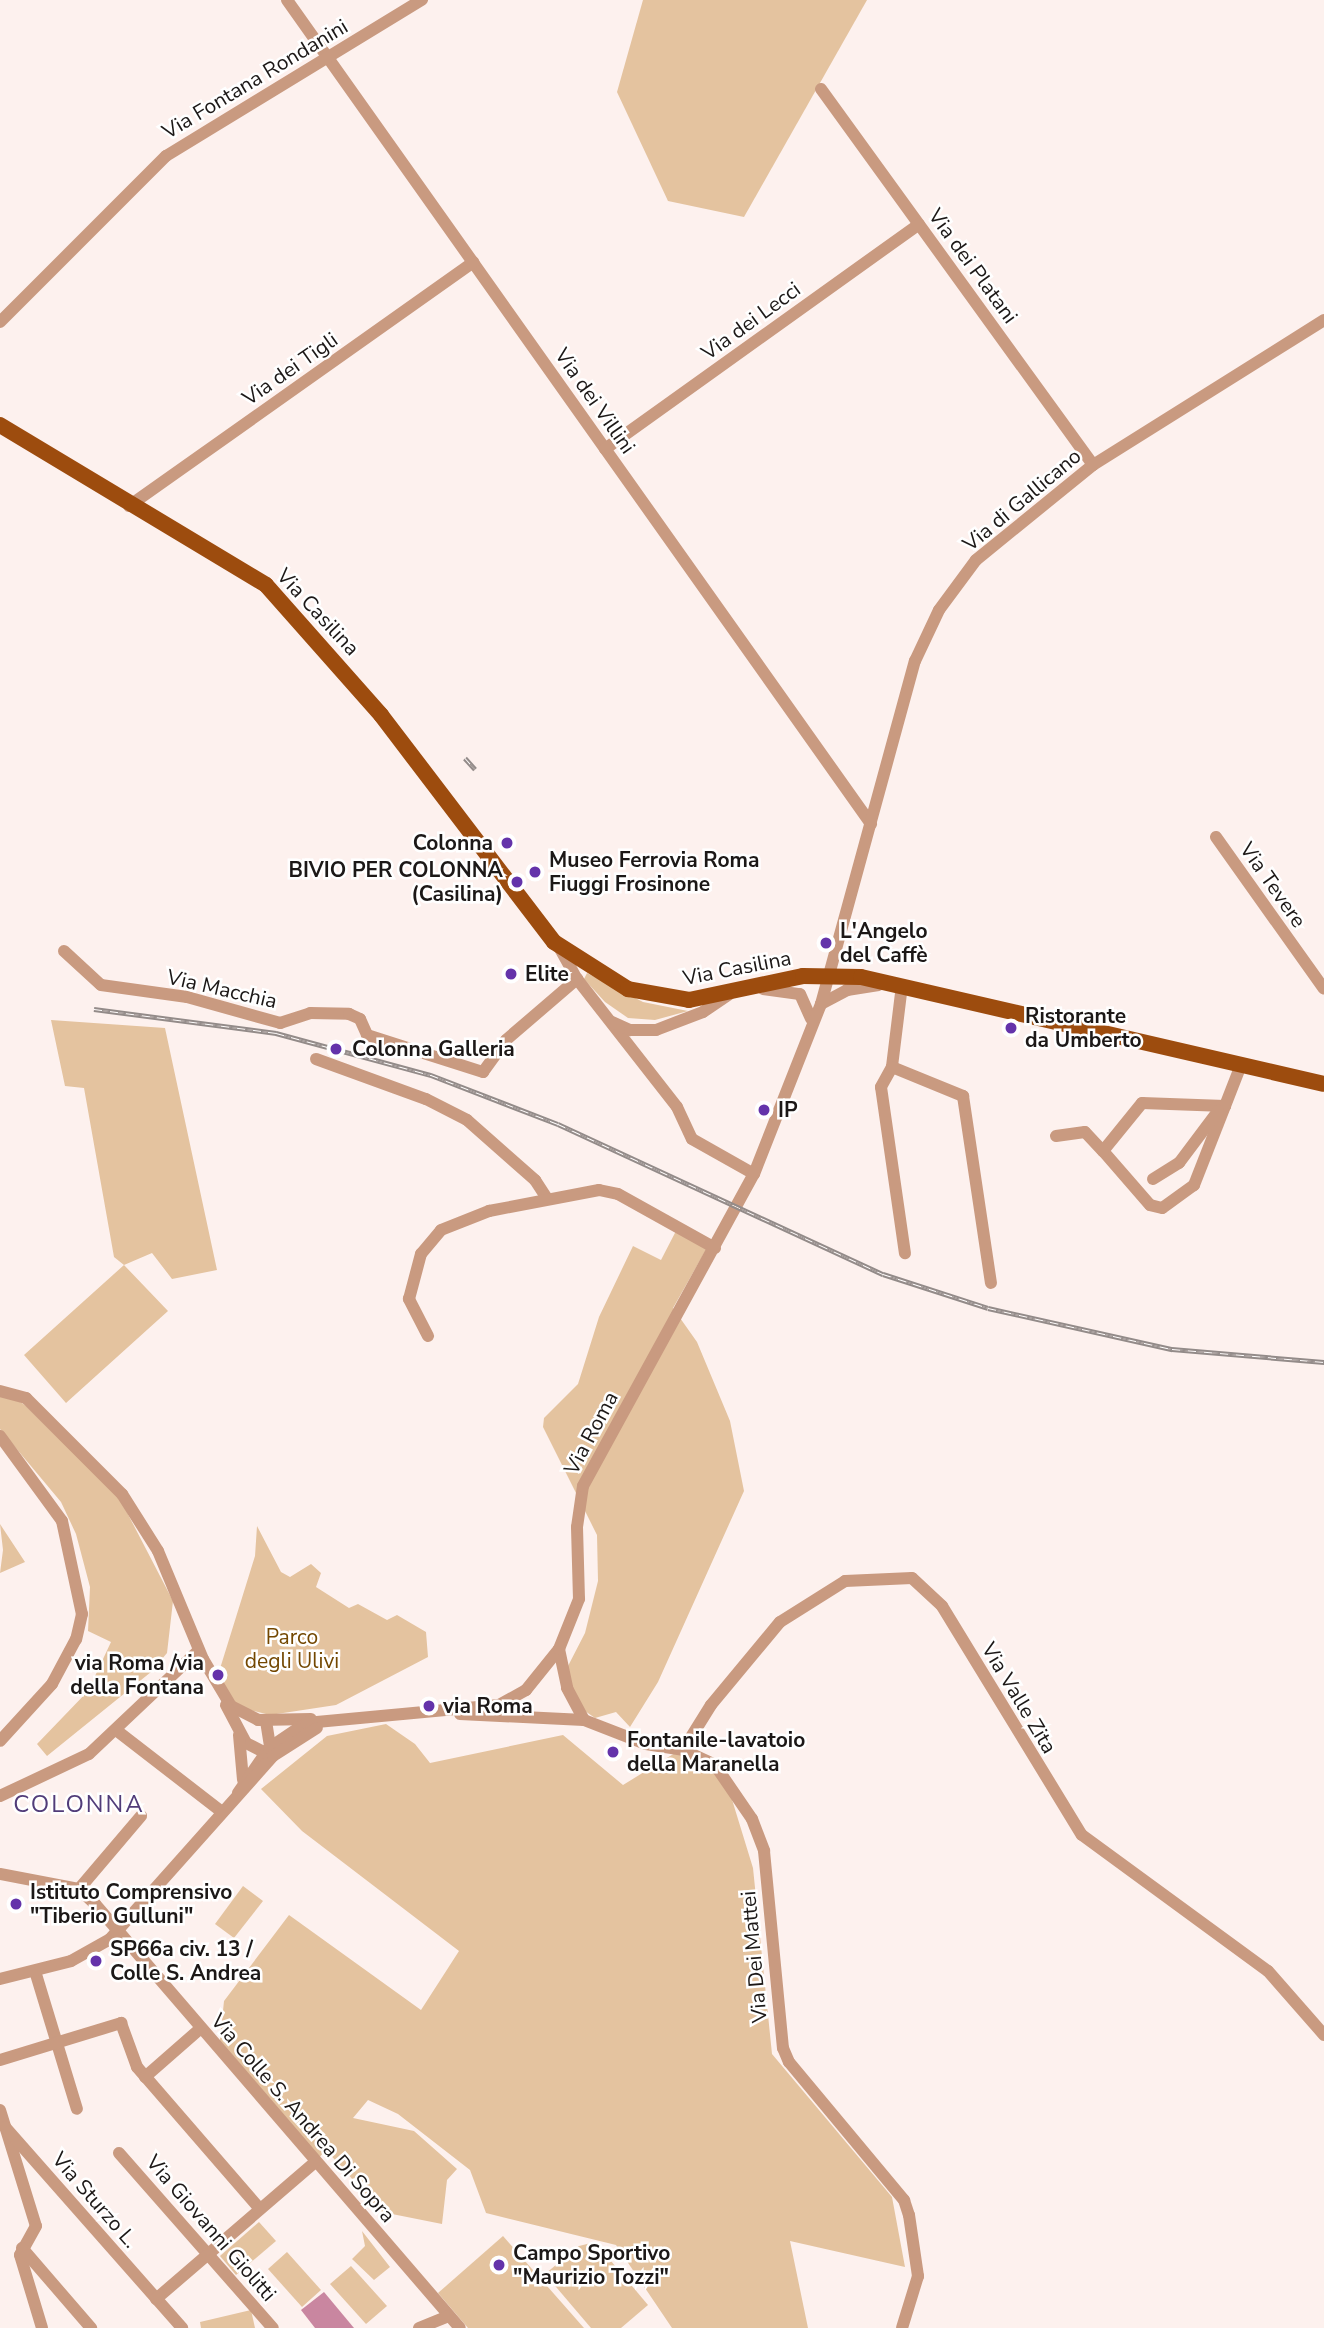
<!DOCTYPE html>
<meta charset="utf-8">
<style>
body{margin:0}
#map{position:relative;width:1324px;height:2328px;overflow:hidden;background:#fdf1ee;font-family:"Nunito Sans",sans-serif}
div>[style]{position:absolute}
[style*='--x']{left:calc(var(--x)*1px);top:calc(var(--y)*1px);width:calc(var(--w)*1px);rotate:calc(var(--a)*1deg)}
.green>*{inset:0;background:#e4c39f}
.water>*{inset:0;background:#c986a0}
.minor>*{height:12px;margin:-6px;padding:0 6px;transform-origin:6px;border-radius:6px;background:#c99a80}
.major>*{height:16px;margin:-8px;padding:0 8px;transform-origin:8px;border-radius:8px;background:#9d4c0e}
.rail>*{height:5px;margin-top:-2.5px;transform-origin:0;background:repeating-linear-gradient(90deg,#fff 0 8px,#938b89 0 16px);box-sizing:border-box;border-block:2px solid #938b89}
.dots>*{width:19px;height:19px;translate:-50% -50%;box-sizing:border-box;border:4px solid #fff;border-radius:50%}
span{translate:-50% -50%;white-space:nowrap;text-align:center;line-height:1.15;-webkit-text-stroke:5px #fff;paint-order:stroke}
.street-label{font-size:21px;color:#1c1817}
.poi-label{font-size:21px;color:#1c1817;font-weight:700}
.right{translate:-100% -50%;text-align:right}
.left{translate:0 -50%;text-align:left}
.park-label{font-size:21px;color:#734701}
.quarter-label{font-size:24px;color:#513c79;letter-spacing:2px}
</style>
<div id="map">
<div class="green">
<i style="clip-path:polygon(643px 0,867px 0,744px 217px,668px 201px,617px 92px)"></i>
<i style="clip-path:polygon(587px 973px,643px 1002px,688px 1011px,655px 1020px,628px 1018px,605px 1002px,584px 979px)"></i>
<i style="clip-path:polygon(51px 1020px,165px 1028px,217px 1270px,172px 1279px,152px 1253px,124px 1265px,168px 1311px,66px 1403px,24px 1355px,124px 1265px,114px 1257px,84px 1088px,65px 1086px)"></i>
<i style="clip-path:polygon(677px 1229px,707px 1248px,673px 1308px,697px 1342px,730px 1421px,744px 1491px,658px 1682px,630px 1727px,616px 1712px,595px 1718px,575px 1704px,568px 1666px,585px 1633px,598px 1581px,597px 1535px,543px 1427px,544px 1418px,578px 1384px,599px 1317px,633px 1246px,661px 1260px)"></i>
<i style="clip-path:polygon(0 1396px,12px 1396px,26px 1406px,119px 1497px,173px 1601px,167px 1653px,151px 1672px,47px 1756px,37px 1744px,88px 1691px,111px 1642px,88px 1631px,90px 1587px,76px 1534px,61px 1502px,0 1429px)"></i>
<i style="clip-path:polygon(0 1524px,25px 1562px,0 1573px,3px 1550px)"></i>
<i style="clip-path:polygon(257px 1526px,281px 1572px,290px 1577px,311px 1564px,321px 1573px,316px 1587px,349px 1608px,358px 1604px,387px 1620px,397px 1615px,426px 1632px,428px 1657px,336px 1705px,270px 1715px,237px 1707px,218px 1675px,255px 1556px)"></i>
<i style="clip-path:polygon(386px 1724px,415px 1744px,430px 1763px,563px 1735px,623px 1785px,675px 1753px,710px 1766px,730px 1793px,753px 1868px,772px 2054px,892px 2197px,905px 2267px,790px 2241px,808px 2328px,672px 2328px,616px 2245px,486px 2213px,470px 2170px,398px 2114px,368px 2100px,353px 2118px,414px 2131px,457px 2169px,447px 2180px,442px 2224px,382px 2212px,326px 2150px,315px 2162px,219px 2049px,224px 2001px,289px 1915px,421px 2010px,459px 1951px,302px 1831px,261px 1789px,327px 1736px)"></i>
<i style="clip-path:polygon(243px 1886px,263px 1901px,234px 1938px,215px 1924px)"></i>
<i style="clip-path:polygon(259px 2222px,276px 2241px,236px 2275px,220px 2256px)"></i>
<i style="clip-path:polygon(362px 2231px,390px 2267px,374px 2280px,352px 2259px,365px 2246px)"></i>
<i style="clip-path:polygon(503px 2236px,584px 2328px,468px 2328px,438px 2293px)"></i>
<i style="clip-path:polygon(595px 2242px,648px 2305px,621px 2328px,591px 2328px,545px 2274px,579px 2246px)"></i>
<i style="clip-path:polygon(287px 2252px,321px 2290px,302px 2307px,268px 2269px)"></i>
<i style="clip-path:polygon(351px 2266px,387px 2306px,366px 2324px,330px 2284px)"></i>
<i style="clip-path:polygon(251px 2310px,255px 2328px,201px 2328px,200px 2322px)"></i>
</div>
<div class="water">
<i style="clip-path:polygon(324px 2292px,354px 2328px,315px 2328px,301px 2310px)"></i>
</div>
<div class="minor">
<i style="--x:287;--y:0;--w:1010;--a:54.67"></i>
<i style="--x:821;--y:89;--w:464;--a:54.1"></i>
<i style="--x:0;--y:322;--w:235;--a:-45"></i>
<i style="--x:166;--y:156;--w:300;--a:-31.4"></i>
<i style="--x:605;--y:449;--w:386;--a:-35.6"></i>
<i style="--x:129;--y:506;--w:422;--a:-35.3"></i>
<i style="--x:1216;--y:837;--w:186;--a:54.6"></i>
<i style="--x:558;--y:945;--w:39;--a:61"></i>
<i style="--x:577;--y:979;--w:162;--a:52"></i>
<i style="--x:677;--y:1107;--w:35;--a:65"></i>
<i style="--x:692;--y:1139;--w:71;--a:29.4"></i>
<i style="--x:64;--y:951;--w:50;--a:42.6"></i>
<i style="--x:101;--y:985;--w:87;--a:7.9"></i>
<i style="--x:187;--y:997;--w:97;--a:15.6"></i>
<i style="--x:280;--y:1023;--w:32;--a:-18"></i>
<i style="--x:310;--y:1013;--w:39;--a:1"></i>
<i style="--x:349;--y:1014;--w:12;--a:24"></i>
<i style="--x:360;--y:1019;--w:17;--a:66"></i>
<i style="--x:367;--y:1035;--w:122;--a:17.7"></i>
<i style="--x:483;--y:1072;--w:39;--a:-54"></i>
<i style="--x:506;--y:1040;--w:94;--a:-40.7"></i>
<i style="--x:902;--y:985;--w:83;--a:97"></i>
<i style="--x:892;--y:1067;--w:23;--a:119"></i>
<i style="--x:881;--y:1087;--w:168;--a:81.8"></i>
<i style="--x:763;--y:989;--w:37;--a:8"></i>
<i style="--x:800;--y:994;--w:27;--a:66"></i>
<i style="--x:821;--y:1004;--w:30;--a:-28"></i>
<i style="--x:847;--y:990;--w:32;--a:-9"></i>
<i style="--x:612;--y:1022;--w:20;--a:24"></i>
<i style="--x:630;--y:1030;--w:26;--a:0"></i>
<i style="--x:656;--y:1030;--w:50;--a:-21"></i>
<i style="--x:703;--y:1012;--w:32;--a:-34"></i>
<i style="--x:316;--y:1059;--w:117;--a:20"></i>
<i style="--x:426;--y:1099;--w:46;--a:27.1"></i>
<i style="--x:467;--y:1120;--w:91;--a:41.4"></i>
<i style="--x:535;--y:1180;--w:20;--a:57"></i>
<i style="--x:892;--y:1067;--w:77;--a:22.2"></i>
<i style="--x:963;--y:1096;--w:189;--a:81.5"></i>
<i style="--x:1225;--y:1106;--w:85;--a:111.4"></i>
<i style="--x:1194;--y:1185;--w:39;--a:144"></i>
<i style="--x:1162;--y:1208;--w:12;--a:-166"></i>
<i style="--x:1150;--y:1205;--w:72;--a:-131"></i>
<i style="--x:1103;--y:1151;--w:62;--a:-50.9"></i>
<i style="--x:1142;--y:1103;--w:83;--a:2.1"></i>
<i style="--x:1225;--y:1106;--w:44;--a:-68.7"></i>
<i style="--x:1056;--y:1136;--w:29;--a:-8"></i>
<i style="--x:1085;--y:1132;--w:26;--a:47"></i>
<i style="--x:1153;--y:1179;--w:31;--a:-32"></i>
<i style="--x:1179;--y:1163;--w:65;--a:-53.1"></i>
<i style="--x:428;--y:1336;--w:42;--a:-117.2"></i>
<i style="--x:409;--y:1299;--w:47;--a:-75.1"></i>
<i style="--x:421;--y:1254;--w:31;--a:-50"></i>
<i style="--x:441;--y:1230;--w:52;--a:-21.6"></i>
<i style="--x:489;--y:1211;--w:112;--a:-10.8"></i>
<i style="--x:599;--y:1190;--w:19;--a:12"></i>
<i style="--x:618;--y:1194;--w:111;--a:29.1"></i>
<i style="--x:0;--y:1391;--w:27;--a:15"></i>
<i style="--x:26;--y:1398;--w:136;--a:45"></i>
<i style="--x:122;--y:1494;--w:67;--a:57.7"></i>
<i style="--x:158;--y:1551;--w:117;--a:67.4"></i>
<i style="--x:203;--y:1659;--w:55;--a:59.2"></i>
<i style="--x:231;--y:1706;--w:30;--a:27"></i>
<i style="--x:258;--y:1720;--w:53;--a:-1.1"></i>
<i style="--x:0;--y:1436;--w:105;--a:53.9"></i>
<i style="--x:62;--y:1521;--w:95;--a:77.9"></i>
<i style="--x:82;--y:1614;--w:26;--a:103"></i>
<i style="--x:76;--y:1639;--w:51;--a:118.1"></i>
<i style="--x:52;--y:1684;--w:77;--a:132.4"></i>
<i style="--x:559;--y:1649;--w:40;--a:78"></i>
<i style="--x:567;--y:1688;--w:36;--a:62"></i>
<i style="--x:584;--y:1720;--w:66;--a:21.2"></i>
<i style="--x:646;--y:1744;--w:37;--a:9"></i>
<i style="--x:683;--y:1750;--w:35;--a:25"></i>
<i style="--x:715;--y:1765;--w:65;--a:55.6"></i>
<i style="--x:752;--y:1819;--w:34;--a:69"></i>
<i style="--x:764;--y:1851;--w:198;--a:84.5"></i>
<i style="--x:783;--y:2048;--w:15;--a:67"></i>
<i style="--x:789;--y:2062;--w:180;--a:50.2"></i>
<i style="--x:904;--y:2200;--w:16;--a:72"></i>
<i style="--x:909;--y:2215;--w:62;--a:81.6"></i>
<i style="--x:918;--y:2276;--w:54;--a:107.1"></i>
<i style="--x:226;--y:1705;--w:43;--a:62.2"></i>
<i style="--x:246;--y:1743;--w:27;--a:27"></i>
<i style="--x:460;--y:1714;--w:124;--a:2.8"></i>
<i style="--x:266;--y:1721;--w:32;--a:81"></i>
<i style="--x:116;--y:1730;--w:134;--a:37.7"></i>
<i style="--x:239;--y:1735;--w:45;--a:84.9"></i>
<i style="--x:683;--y:1750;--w:53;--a:-58.1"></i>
<i style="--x:711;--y:1705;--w:108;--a:-50.3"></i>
<i style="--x:780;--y:1622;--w:77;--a:-32.2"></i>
<i style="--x:845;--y:1581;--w:67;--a:-2.6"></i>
<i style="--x:912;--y:1578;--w:41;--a:43"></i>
<i style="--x:942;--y:1606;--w:268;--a:58.6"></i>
<i style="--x:1082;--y:1835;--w:230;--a:36.2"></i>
<i style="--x:1268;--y:1971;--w:85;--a:48.8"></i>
<i style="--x:238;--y:1793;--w:55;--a:-55.4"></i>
<i style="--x:269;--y:1748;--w:45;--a:-34"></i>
<i style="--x:306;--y:1723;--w:194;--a:-5.3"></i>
<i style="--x:499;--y:1705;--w:31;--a:-29"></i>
<i style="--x:526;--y:1690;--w:53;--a:-51.2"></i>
<i style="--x:559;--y:1649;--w:54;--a:-68.2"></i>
<i style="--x:579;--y:1599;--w:72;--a:-91.6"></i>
<i style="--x:577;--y:1527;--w:41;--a:-81.7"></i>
<i style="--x:583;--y:1486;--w:356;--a:-61.3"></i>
<i style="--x:754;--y:1174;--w:183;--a:-68.5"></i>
<i style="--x:821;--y:1004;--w:356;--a:-74.7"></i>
<i style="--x:915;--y:661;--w:56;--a:-64.8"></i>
<i style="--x:939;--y:610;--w:62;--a:-53.5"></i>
<i style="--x:976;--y:560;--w:151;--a:-39.1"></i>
<i style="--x:1093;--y:465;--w:273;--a:-32.1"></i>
<i style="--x:0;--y:1796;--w:98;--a:-25.3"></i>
<i style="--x:89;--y:1754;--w:151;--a:-43.4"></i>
<i style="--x:0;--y:1874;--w:80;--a:10.8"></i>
<i style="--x:79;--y:1889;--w:22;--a:43"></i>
<i style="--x:95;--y:1904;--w:559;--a:49.28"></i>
<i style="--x:79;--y:1889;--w:96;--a:-49.7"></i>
<i style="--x:35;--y:1971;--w:144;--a:73.1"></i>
<i style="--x:0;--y:1979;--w:73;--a:-14.2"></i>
<i style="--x:71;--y:1961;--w:45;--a:-29.4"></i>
<i style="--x:110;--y:1939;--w:245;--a:-48.3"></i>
<i style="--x:273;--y:1756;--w:52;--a:-32.5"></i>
<i style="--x:0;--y:2060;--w:127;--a:-17"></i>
<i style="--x:121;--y:2023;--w:47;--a:70"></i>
<i style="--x:137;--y:2067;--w:186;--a:49.1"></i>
<i style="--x:145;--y:2077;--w:74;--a:-41.2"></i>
<i style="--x:0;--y:2110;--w:121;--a:72.8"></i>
<i style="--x:36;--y:2226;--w:33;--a:119"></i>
<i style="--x:20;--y:2255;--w:76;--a:73.2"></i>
<i style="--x:5;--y:2127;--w:268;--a:48.6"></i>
<i style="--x:119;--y:2153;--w:233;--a:48.7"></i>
<i style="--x:22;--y:2248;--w:106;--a:49.2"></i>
<i style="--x:156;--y:2299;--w:210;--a:-40.7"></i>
<i style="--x:419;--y:2328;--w:31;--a:-22"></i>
</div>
<div class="major">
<i style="--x:0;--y:425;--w:310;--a:31"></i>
<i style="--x:266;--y:585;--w:174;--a:48.5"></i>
<i style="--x:381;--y:715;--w:285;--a:52.7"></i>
<i style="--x:554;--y:942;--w:88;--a:32.4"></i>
<i style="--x:628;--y:989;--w:62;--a:10.2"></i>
<i style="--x:689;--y:1000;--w:116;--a:-11.9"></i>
<i style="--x:803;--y:976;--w:58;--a:1"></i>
<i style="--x:861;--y:977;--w:475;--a:13"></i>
</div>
<div class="rail">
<i style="--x:465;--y:758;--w:15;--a:48"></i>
<i style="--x:94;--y:1009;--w:184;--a:7.5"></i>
<i style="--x:276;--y:1033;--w:161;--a:15.2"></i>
<i style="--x:431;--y:1075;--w:136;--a:21.1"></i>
<i style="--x:558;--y:1124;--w:358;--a:24.8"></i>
<i style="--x:883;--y:1274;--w:110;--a:17.9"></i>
<i style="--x:988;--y:1308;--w:189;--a:12.6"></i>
<i style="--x:1172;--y:1349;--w:153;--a:4.9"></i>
</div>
<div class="dots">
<i style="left:507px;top:843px;background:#6433aa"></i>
<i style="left:535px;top:872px;background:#6433aa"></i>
<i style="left:517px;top:882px;background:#6433aa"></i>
<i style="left:826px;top:943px;background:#6433aa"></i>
<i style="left:511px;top:974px;background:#6433aa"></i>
<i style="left:1011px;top:1028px;background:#6433aa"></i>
<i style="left:336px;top:1049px;background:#6433aa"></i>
<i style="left:764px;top:1110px;background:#6433aa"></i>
<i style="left:218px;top:1675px;background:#6433aa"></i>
<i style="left:429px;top:1706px;background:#6433aa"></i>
<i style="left:613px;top:1752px;background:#6433aa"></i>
<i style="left:16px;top:1904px;background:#6433aa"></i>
<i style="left:96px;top:1961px;background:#6433aa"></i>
<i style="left:499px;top:2265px;background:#6433aa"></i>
</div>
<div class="street-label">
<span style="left:255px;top:79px;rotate:-31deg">Via Fontana Rondanini</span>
<span style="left:973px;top:266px;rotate:54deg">Via dei Platani</span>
<span style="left:751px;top:321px;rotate:-36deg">Via dei Lecci</span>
<span style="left:290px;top:369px;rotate:-35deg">Via dei Tigli</span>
<span style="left:595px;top:401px;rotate:55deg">Via dei Villini</span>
<span style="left:1022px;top:500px;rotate:-40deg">Via di Gallicano</span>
<span style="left:318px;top:612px;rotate:47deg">Via Casilina</span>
<span style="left:1273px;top:885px;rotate:55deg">Via Tevere</span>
<span style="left:737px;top:968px;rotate:-11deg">Via Casilina</span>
<span style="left:222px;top:989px;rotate:13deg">Via Macchia</span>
<span style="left:591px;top:1433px;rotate:-62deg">Via Roma</span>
<span style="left:1019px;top:1698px;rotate:59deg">Via Valle Zita</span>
<span style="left:754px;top:1957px;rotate:-95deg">Via Dei Mattei</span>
<span style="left:303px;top:2118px;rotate:49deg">Via Colle S. Andrea Di Sopra</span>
<span style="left:95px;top:2200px;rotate:49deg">Via Sturzo L.</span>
<span style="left:211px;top:2228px;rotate:49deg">Via Giovanni Giolitti</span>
</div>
<div class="poi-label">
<span class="right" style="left:493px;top:843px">Colonna</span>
<span class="left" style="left:549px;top:872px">Museo Ferrovia Roma<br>Fiuggi Frosinone</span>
<span class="right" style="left:503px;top:882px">BIVIO PER COLONNA<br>(Casilina)</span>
<span class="left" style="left:840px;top:943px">L'Angelo<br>del Caffè</span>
<span class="left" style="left:525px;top:974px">Elite</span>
<span class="left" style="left:1025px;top:1028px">Ristorante<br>da Umberto</span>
<span class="left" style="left:352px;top:1049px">Colonna Galleria</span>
<span class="left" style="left:778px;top:1110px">IP</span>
<span class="right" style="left:204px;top:1675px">via Roma /via<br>della Fontana</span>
<span class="left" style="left:443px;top:1706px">via Roma</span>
<span class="left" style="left:627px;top:1752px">Fontanile-lavatoio<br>della Maranella</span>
<span class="left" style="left:30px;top:1904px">Istituto Comprensivo<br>"Tiberio Gulluni"</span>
<span class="left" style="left:110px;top:1961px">SP66a civ. 13 /<br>Colle S. Andrea</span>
<span class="left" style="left:513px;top:2265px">Campo Sportivo<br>"Maurizio Tozzi"</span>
</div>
<div class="park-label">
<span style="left:292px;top:1649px">Parco<br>degli Ulivi</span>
</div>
<div class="quarter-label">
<span style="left:79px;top:1805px">COLONNA</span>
</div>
</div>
